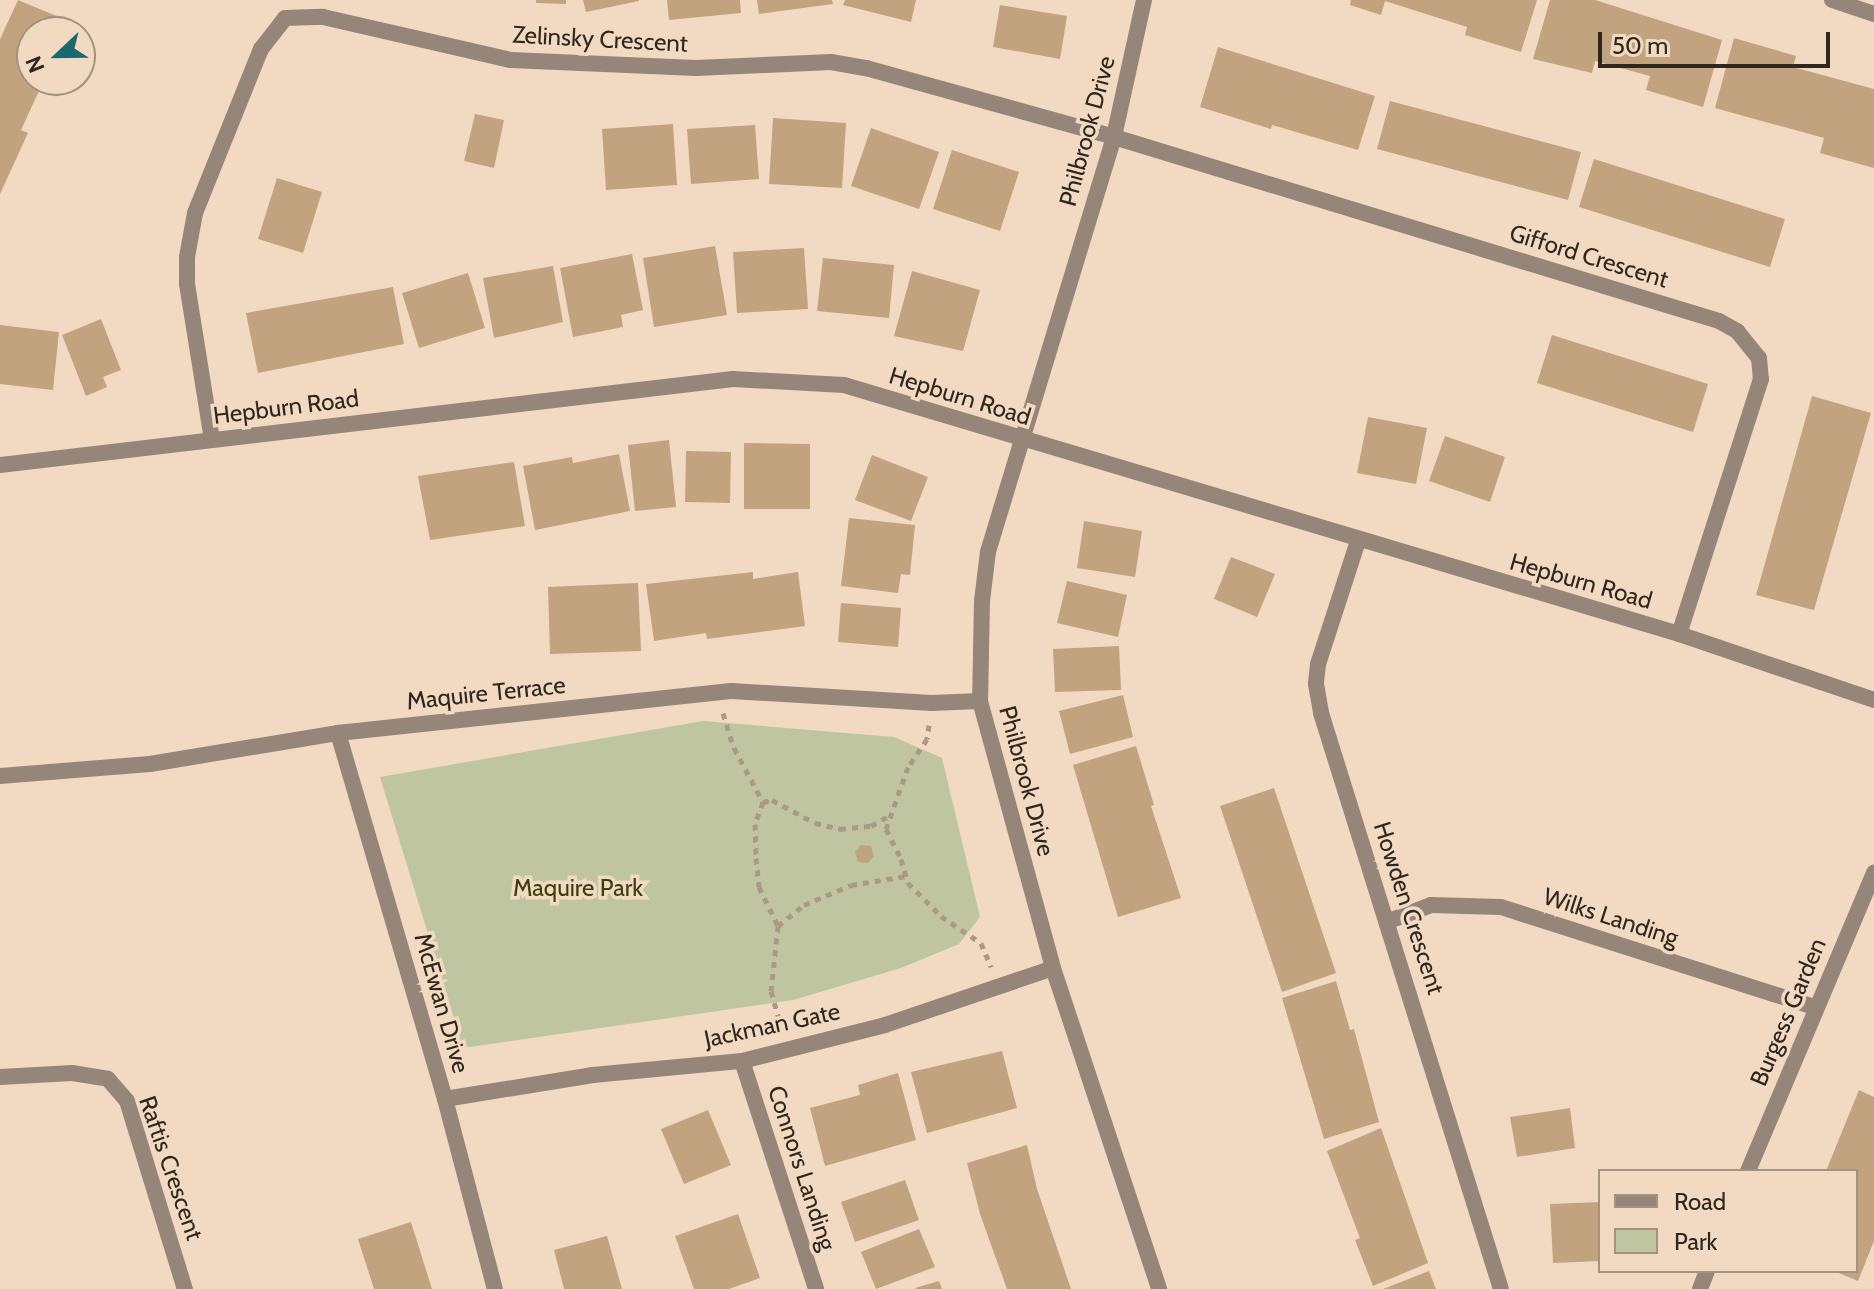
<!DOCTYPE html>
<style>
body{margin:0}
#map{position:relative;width:1874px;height:1289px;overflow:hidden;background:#f1dac1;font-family:Cabin,sans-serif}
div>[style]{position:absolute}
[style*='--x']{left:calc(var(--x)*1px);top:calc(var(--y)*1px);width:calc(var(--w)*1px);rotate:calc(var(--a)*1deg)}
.green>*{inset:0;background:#bfc5a1}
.building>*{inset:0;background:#c2a380}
.path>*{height:5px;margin-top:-2.5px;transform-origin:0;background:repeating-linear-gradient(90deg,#ab9986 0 6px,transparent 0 12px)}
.minor>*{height:16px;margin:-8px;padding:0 8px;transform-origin:8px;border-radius:8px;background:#968679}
.tertiary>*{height:16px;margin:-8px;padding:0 8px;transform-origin:8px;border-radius:8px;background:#968679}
span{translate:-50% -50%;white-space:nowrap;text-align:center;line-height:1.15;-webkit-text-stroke:7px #f1dac1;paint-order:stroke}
.street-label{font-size:24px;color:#2f271d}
.park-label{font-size:24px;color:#3b400c}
.legend{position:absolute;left:1598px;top:1169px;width:260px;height:104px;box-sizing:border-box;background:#f1dac1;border:2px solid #a3927f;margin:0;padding:10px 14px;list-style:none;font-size:24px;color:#2f271d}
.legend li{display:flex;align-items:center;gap:16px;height:40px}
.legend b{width:40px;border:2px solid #a3927f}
.north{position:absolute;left:16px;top:16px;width:80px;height:80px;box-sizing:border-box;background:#f1dac1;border:2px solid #a3927f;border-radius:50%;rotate:248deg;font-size:22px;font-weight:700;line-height:32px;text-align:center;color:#2f271d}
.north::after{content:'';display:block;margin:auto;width:28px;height:36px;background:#1c686f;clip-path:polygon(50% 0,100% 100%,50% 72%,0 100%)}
.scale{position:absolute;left:1598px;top:32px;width:232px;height:36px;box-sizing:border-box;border:4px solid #2f271d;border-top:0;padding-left:10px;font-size:24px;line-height:28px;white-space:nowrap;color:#2f271d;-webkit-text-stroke:6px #f1dac1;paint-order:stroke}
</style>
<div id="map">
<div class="green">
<i style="clip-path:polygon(703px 721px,894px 737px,942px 758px,980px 917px,959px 944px,901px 968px,793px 1000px,463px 1048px,380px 777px)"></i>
</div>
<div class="building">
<i style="clip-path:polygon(18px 0,71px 22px,66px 32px,32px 32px,32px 80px,44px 80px,21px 130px,28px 133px,0 194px,0 39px)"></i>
<i style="clip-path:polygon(536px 0,566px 0,566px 4px,536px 3px)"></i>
<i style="clip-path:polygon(583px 0,639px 0,639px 1px,586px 12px)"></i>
<i style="clip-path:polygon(667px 0,740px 0,741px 13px,669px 20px)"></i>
<i style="clip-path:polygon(757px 0,832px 0,833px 4px,759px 14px)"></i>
<i style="clip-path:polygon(845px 0,916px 0,911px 22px,843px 5px)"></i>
<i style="clip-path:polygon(1351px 0,1537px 0,1521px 52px,1465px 35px,1467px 27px,1385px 1px,1381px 15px,1350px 5px)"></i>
<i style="clip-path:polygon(1550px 0,1595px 0,1722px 40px,1703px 107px,1646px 90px,1650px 76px,1595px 61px,1592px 73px,1533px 59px)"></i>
<i style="clip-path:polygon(1000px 5px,1067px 16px,1060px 59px,993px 47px)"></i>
<i style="clip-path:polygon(1734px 38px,1796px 56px,1793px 67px,1874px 89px,1874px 168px,1820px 153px,1824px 138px,1715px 108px)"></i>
<i style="clip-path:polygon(1218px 47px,1375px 96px,1358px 150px,1272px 125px,1271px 129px,1200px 107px)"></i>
<i style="clip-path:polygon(1390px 101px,1581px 152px,1568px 200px,1377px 149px)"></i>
<i style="clip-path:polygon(475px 114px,504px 120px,494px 168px,464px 161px)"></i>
<i style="clip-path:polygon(773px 118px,846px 123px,842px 188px,769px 184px)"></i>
<i style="clip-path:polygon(673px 124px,677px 185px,606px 190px,602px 129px)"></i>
<i style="clip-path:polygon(755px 125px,759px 179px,691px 184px,687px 129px)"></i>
<i style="clip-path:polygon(871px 128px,939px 152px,919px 209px,851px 186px)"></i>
<i style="clip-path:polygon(952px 150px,1019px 172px,1000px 231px,933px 209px)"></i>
<i style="clip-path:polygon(1594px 159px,1785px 219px,1770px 267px,1579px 207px)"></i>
<i style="clip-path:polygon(277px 178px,322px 192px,303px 253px,258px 239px)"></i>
<i style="clip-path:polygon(715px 246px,727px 315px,654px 327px,643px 258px)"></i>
<i style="clip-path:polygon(804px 248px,808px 309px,737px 313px,733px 252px)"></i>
<i style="clip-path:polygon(632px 254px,643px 310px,621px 315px,623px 327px,573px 337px,560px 268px)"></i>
<i style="clip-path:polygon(823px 258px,894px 265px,889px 318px,817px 311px)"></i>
<i style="clip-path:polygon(553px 266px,563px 322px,494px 338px,483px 278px)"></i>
<i style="clip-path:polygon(912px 271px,980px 290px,963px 351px,894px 336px)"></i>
<i style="clip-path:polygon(468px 273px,485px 328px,419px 348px,402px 293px)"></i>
<i style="clip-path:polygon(393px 287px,404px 344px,258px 373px,246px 313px)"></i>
<i style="clip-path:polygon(101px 319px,121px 370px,103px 377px,107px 387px,86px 396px,62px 335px)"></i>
<i style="clip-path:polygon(0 325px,59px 332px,53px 390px,0 384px)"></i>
<i style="clip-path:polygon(1552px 335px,1708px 384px,1693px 432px,1537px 383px)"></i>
<i style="clip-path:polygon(1812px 396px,1871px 413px,1814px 610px,1756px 595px)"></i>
<i style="clip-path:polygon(1368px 417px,1427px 428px,1416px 484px,1357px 473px)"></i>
<i style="clip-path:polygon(1445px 436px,1505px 457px,1490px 502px,1429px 481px)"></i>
<i style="clip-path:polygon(669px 440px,676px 507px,635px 511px,628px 445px)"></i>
<i style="clip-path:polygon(744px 443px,810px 444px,810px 509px,744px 509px)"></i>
<i style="clip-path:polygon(686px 451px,731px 452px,730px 503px,685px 502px)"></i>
<i style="clip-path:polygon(619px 454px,630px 511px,535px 530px,523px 466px,572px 457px,573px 463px)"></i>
<i style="clip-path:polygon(872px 455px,928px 477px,911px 521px,855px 500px)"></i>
<i style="clip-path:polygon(514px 462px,525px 526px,430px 540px,418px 476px)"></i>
<i style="clip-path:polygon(849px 518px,915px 525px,910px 575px,901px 574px,898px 593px,841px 586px)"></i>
<i style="clip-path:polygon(1084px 521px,1142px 531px,1135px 577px,1077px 568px)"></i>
<i style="clip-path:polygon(1231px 557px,1275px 574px,1257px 617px,1214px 599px)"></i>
<i style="clip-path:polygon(753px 572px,753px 579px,798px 572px,805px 626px,707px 639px,706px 633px,654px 641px,646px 584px)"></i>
<i style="clip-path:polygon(1067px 581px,1127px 595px,1118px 637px,1057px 623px)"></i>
<i style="clip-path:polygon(638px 583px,641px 651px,550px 654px,548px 587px)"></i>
<i style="clip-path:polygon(841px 603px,901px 608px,898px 647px,838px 642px)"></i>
<i style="clip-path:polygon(1119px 646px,1121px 690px,1055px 692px,1053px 649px)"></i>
<i style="clip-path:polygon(1123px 695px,1133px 737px,1070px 754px,1059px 711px)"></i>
<i style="clip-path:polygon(1136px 746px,1154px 805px,1151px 806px,1181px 898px,1118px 917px,1073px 765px)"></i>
<i style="clip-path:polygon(1274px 788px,1336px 973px,1282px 992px,1220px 806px)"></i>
<i style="clip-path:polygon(861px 845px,871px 846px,874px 856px,868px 863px,858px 862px,855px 852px)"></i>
<i style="clip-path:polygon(1336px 981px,1350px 1030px,1354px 1029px,1379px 1122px,1324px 1139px,1282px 998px)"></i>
<i style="clip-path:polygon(1002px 1051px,1017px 1108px,927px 1133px,911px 1072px)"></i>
<i style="clip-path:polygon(898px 1073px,916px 1140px,825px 1166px,810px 1108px,860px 1095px,858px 1085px)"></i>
<i style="clip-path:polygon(1859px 1090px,1874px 1097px,1874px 1241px,1858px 1281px,1834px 1271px,1856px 1271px,1856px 1171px,1826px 1171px)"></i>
<i style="clip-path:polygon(1570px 1108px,1575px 1148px,1517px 1157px,1510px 1117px)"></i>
<i style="clip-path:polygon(708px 1110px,731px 1165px,684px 1184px,661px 1129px)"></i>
<i style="clip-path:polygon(1381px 1128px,1428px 1263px,1373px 1286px,1355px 1240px,1360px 1238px,1327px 1151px)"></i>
<i style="clip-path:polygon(1027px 1145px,1037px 1189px,1071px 1289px,1007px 1289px,980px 1214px,967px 1163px)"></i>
<i style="clip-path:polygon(905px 1180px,919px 1220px,855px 1242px,841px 1202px)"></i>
<i style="clip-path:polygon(1600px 1202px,1600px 1261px,1553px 1263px,1550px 1204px)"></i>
<i style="clip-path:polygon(738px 1214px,760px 1278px,729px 1289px,694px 1289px,675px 1236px)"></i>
<i style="clip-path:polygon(411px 1222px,432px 1289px,374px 1289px,358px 1239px)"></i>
<i style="clip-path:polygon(919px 1229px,935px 1267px,876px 1289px,861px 1252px)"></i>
<i style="clip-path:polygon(607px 1236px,622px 1289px,564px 1289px,554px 1250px)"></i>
<i style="clip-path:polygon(1429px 1271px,1436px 1289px,1383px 1289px)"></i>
<i style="clip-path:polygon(939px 1281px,942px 1289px,916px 1289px,915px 1288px)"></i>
</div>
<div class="path">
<i style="--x:723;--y:713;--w:37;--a:73"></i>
<i style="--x:734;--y:748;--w:61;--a:61.8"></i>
<i style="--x:763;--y:802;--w:23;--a:110"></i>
<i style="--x:755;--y:824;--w:34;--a:88"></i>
<i style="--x:756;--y:858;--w:29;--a:84"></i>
<i style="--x:759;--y:887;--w:43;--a:64"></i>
<i style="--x:778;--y:926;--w:65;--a:96.1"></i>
<i style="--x:771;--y:991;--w:41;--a:74.2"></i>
<i style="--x:929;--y:725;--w:14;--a:98"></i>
<i style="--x:927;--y:739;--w:34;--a:124"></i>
<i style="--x:908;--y:767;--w:66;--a:109.5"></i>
<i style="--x:886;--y:829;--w:34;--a:63"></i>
<i style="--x:901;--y:859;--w:25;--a:74"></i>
<i style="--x:908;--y:883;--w:47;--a:45"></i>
<i style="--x:941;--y:916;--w:48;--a:34"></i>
<i style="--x:981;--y:943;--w:26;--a:67"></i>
<i style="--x:763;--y:802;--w:9;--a:-13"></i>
<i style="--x:772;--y:800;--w:49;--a:28.1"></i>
<i style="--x:815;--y:823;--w:26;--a:13"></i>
<i style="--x:840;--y:829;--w:31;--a:-6"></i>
<i style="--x:871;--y:826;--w:20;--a:-30"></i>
<i style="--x:778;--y:926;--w:33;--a:-39"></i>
<i style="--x:804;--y:905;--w:51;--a:-23.1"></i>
<i style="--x:851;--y:885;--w:56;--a:-9.3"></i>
</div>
<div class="minor">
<i style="--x:1832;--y:0;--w:44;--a:18.4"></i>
<i style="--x:212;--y:440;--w:158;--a:-99.1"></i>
<i style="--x:187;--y:284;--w:27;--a:-90"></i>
<i style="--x:187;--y:257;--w:45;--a:-79.7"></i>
<i style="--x:195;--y:213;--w:177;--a:-68.1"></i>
<i style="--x:261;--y:49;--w:39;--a:-52"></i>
<i style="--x:285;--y:18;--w:38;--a:-2"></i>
<i style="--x:323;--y:17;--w:193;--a:12.9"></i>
<i style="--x:511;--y:60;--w:185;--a:2.5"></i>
<i style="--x:696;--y:68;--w:135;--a:-2.5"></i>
<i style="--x:831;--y:62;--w:36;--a:10"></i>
<i style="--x:866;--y:68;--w:257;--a:15.5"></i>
<i style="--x:1114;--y:137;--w:632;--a:16.92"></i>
<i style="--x:1719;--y:321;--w:21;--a:29"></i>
<i style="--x:1737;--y:331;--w:35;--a:51"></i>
<i style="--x:1759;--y:358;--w:21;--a:85"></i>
<i style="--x:1761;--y:379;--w:268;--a:107.8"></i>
<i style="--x:0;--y:465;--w:738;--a:-6.69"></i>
<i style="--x:733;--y:379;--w:111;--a:3.1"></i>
<i style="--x:844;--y:385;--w:871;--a:16.6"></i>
<i style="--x:1679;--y:634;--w:206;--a:18.7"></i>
<i style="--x:1358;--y:541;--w:129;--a:108"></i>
<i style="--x:1318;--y:664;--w:20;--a:96"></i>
<i style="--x:1316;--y:684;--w:29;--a:80"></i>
<i style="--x:1321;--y:713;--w:603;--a:72.65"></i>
<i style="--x:338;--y:733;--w:381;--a:73.7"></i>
<i style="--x:445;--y:1099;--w:196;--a:75.3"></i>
<i style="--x:0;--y:776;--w:150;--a:-4.6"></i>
<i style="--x:150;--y:764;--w:191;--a:-9.4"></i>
<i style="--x:338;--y:733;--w:395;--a:-6.1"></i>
<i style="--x:731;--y:691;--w:201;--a:3.4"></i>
<i style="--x:932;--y:703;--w:48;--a:-2.4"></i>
<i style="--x:1389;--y:921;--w:45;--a:-20.9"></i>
<i style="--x:1431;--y:905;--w:70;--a:1.6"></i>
<i style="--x:1501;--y:907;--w:330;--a:17.7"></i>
<i style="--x:742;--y:1061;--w:240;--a:72"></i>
<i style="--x:0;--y:1077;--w:72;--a:-3.2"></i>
<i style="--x:72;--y:1073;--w:36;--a:9"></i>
<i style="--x:108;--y:1079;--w:29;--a:49"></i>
<i style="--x:127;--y:1101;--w:197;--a:72.9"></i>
<i style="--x:445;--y:1099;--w:150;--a:-9.2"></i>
<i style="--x:593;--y:1075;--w:150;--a:-5.4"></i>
<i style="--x:742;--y:1061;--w:147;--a:-14.1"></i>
<i style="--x:885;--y:1025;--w:177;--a:-18.7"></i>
<i style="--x:1748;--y:1171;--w:324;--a:-67.1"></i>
<i style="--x:1700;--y:1289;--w:19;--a:-69"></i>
</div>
<div class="tertiary">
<i style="--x:1144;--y:0;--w:140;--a:102.4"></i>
<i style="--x:1114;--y:137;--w:434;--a:106.9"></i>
<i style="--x:988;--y:552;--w:49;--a:97"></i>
<i style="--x:982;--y:601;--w:100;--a:91.1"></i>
<i style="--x:980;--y:701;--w:277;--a:74.7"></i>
<i style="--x:1053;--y:968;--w:338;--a:71.7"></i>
</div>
<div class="street-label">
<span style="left:600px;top:39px;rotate:3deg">Zelinsky Crescent</span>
<span style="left:1087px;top:131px;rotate:-75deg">Philbrook Drive</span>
<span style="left:1589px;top:256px;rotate:17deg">Gifford Crescent</span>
<span style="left:960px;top:396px;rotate:17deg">Hepburn Road</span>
<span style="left:286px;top:407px;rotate:-7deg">Hepburn Road</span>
<span style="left:1581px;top:581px;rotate:16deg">Hepburn Road</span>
<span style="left:486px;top:693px;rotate:-6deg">Maquire Terrace</span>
<span style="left:1027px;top:781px;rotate:75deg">Philbrook Drive</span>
<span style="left:1409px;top:908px;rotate:72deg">Howden Crescent</span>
<span style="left:1611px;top:917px;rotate:18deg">Wilks Landing</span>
<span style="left:442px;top:1003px;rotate:74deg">McEwan Drive</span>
<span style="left:1788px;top:1012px;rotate:-67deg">Burgess Garden</span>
<span style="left:772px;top:1025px;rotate:-12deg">Jackman Gate</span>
<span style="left:171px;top:1168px;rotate:71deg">Raftis Crescent</span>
<span style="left:802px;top:1168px;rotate:72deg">Connors Landing</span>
</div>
<div class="park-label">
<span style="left:578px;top:888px">Maquire Park</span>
</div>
<ul class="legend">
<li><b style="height:10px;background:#968679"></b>Road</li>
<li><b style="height:22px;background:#bfc5a1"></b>Park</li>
</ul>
<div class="north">N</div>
<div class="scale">50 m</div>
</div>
